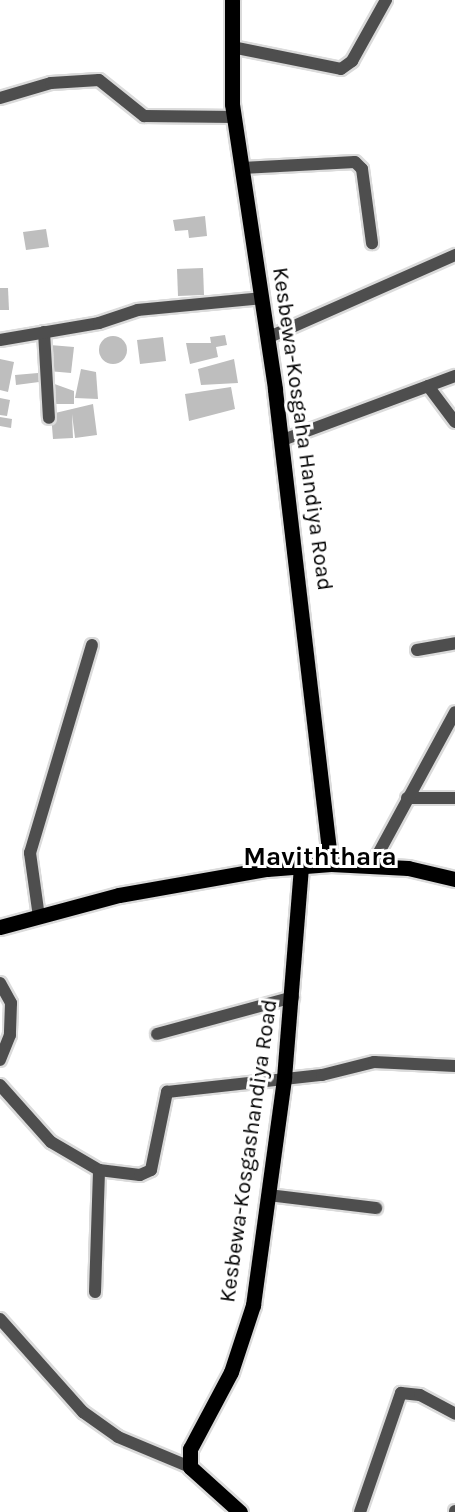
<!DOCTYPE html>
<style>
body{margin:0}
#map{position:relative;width:455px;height:1512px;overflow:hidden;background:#fff;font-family:Karla,sans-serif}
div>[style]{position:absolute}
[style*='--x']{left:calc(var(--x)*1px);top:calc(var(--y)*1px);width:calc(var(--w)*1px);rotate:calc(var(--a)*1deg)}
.building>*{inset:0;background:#bebebe}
.round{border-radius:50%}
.roads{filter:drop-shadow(2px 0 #dbdbdb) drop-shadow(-2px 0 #dbdbdb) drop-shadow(0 2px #dbdbdb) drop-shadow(0 -2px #dbdbdb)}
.minor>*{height:12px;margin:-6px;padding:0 6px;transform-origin:6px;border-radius:6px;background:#4e4e4e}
.primary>*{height:15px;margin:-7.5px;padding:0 7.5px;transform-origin:7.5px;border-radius:7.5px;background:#000}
span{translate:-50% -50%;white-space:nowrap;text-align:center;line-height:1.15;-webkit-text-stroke:6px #fff;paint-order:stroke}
.street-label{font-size:22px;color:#000}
.quarter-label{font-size:26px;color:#000;font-weight:700}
</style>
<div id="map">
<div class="building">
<i style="clip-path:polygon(205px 216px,207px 236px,189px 238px,188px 230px,175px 231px,173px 220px)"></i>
<i style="clip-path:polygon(46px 229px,49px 247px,26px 250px,23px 232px)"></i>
<i style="clip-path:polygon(203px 268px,204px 295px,178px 296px,177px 269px)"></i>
<i style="clip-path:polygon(0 288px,8px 288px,9px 310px,0 310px)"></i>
<i style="clip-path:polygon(225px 335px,227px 345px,216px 347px,218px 357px,190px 364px,186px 343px,211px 343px,210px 337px)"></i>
<i class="round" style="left:99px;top:336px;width:28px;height:28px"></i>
<i style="clip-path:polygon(163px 337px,166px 361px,140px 364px,137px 340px)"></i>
<i style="clip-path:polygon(50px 345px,74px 347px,71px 373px,48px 371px)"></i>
<i style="clip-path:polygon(0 359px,14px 362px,8px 392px,0 390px)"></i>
<i style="clip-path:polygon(234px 359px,238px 383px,201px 385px,198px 369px)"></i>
<i style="clip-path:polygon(81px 369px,96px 372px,98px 399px,75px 398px)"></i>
<i style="clip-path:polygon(38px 373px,39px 382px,16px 385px,15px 375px)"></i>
<i style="clip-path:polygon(49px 382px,74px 391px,74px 404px,50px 404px)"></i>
<i style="clip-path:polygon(231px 387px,235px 409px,189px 421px,185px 394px)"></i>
<i style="clip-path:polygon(0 398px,10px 400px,7px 416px,0 415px)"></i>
<i style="clip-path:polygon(93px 404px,97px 435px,75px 438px,72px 414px,73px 438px,53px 439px,51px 414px)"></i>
<i style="clip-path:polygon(0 417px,12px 419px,11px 428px,0 426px)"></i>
</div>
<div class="roads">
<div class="minor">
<i style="--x:232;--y:47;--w:111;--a:11.4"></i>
<i style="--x:341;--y:69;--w:14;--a:-36"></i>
<i style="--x:352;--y:61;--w:70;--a:-60.9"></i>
<i style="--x:0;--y:98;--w:53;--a:-16.4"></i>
<i style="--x:51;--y:83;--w:48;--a:-3.6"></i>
<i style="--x:99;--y:80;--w:58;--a:38.7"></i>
<i style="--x:144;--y:116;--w:91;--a:0.6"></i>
<i style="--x:242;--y:168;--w:113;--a:-3"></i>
<i style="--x:355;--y:162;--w:10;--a:45"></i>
<i style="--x:362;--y:169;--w:75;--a:82.3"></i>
<i style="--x:44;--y:332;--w:86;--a:86.7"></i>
<i style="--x:267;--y:338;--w:206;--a:-23.8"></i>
<i style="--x:0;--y:340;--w:100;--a:-9.7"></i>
<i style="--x:99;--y:323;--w:41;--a:-18.4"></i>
<i style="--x:138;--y:310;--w:125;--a:-5.5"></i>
<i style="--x:428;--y:386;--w:45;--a:53.1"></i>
<i style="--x:280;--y:441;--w:187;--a:-20.4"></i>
<i style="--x:417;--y:650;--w:39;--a:-10"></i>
<i style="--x:407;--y:798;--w:48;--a:0"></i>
<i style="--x:371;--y:867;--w:176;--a:-61.5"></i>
<i style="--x:39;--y:917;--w:65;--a:-98"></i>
<i style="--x:30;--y:853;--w:217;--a:-73.4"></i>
<i style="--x:0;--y:983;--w:23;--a:61"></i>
<i style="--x:11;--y:1003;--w:32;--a:92"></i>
<i style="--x:10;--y:1035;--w:27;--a:112"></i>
<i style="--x:157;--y:1034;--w:141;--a:-15.2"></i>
<i style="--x:0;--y:1085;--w:76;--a:48.2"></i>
<i style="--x:51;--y:1142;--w:56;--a:30.3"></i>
<i style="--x:268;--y:1195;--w:109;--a:6.9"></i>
<i style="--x:95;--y:1292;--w:122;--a:-88.1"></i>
<i style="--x:99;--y:1170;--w:41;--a:7"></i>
<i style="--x:140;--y:1175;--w:12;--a:-24"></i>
<i style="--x:151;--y:1170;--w:80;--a:-78.4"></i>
<i style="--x:167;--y:1092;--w:156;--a:-6.3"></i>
<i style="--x:322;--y:1075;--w:54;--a:-14"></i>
<i style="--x:374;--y:1062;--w:81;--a:2.8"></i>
<i style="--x:0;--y:1319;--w:125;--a:48.3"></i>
<i style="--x:83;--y:1412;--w:43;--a:35.5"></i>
<i style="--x:118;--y:1437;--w:78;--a:22.6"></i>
<i style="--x:360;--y:1512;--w:126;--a:-71"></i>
<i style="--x:401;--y:1393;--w:19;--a:6"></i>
<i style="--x:420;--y:1395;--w:40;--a:28"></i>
<i style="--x:455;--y:1512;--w:1;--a:-90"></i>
</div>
<div class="primary">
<i style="--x:232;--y:0;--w:104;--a:90"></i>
<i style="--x:232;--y:104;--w:289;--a:81.4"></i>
<i style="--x:275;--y:390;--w:477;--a:83.3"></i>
<i style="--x:0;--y:927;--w:123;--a:-15.1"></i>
<i style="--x:119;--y:895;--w:150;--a:-10"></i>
<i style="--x:267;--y:869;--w:64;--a:-4.5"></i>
<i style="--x:331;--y:864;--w:77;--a:3"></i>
<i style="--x:408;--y:868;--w:48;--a:13.2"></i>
<i style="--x:240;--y:1512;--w:67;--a:-138"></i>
<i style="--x:190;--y:1467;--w:18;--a:-90"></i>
<i style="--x:190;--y:1449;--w:87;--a:-62"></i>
<i style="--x:231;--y:1372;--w:71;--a:-71.8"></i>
<i style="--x:253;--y:1305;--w:229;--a:-82.2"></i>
<i style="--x:284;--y:1078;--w:212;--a:-85.4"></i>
</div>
</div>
<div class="street-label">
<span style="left:302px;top:429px;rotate:82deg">Kesbewa-Kosgaha Handiya Road</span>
<span style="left:249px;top:1151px;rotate:-82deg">Kesbewa-Kosgashandiya Road</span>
</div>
<div class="quarter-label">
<span style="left:320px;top:857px">Maviththara</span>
</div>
</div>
